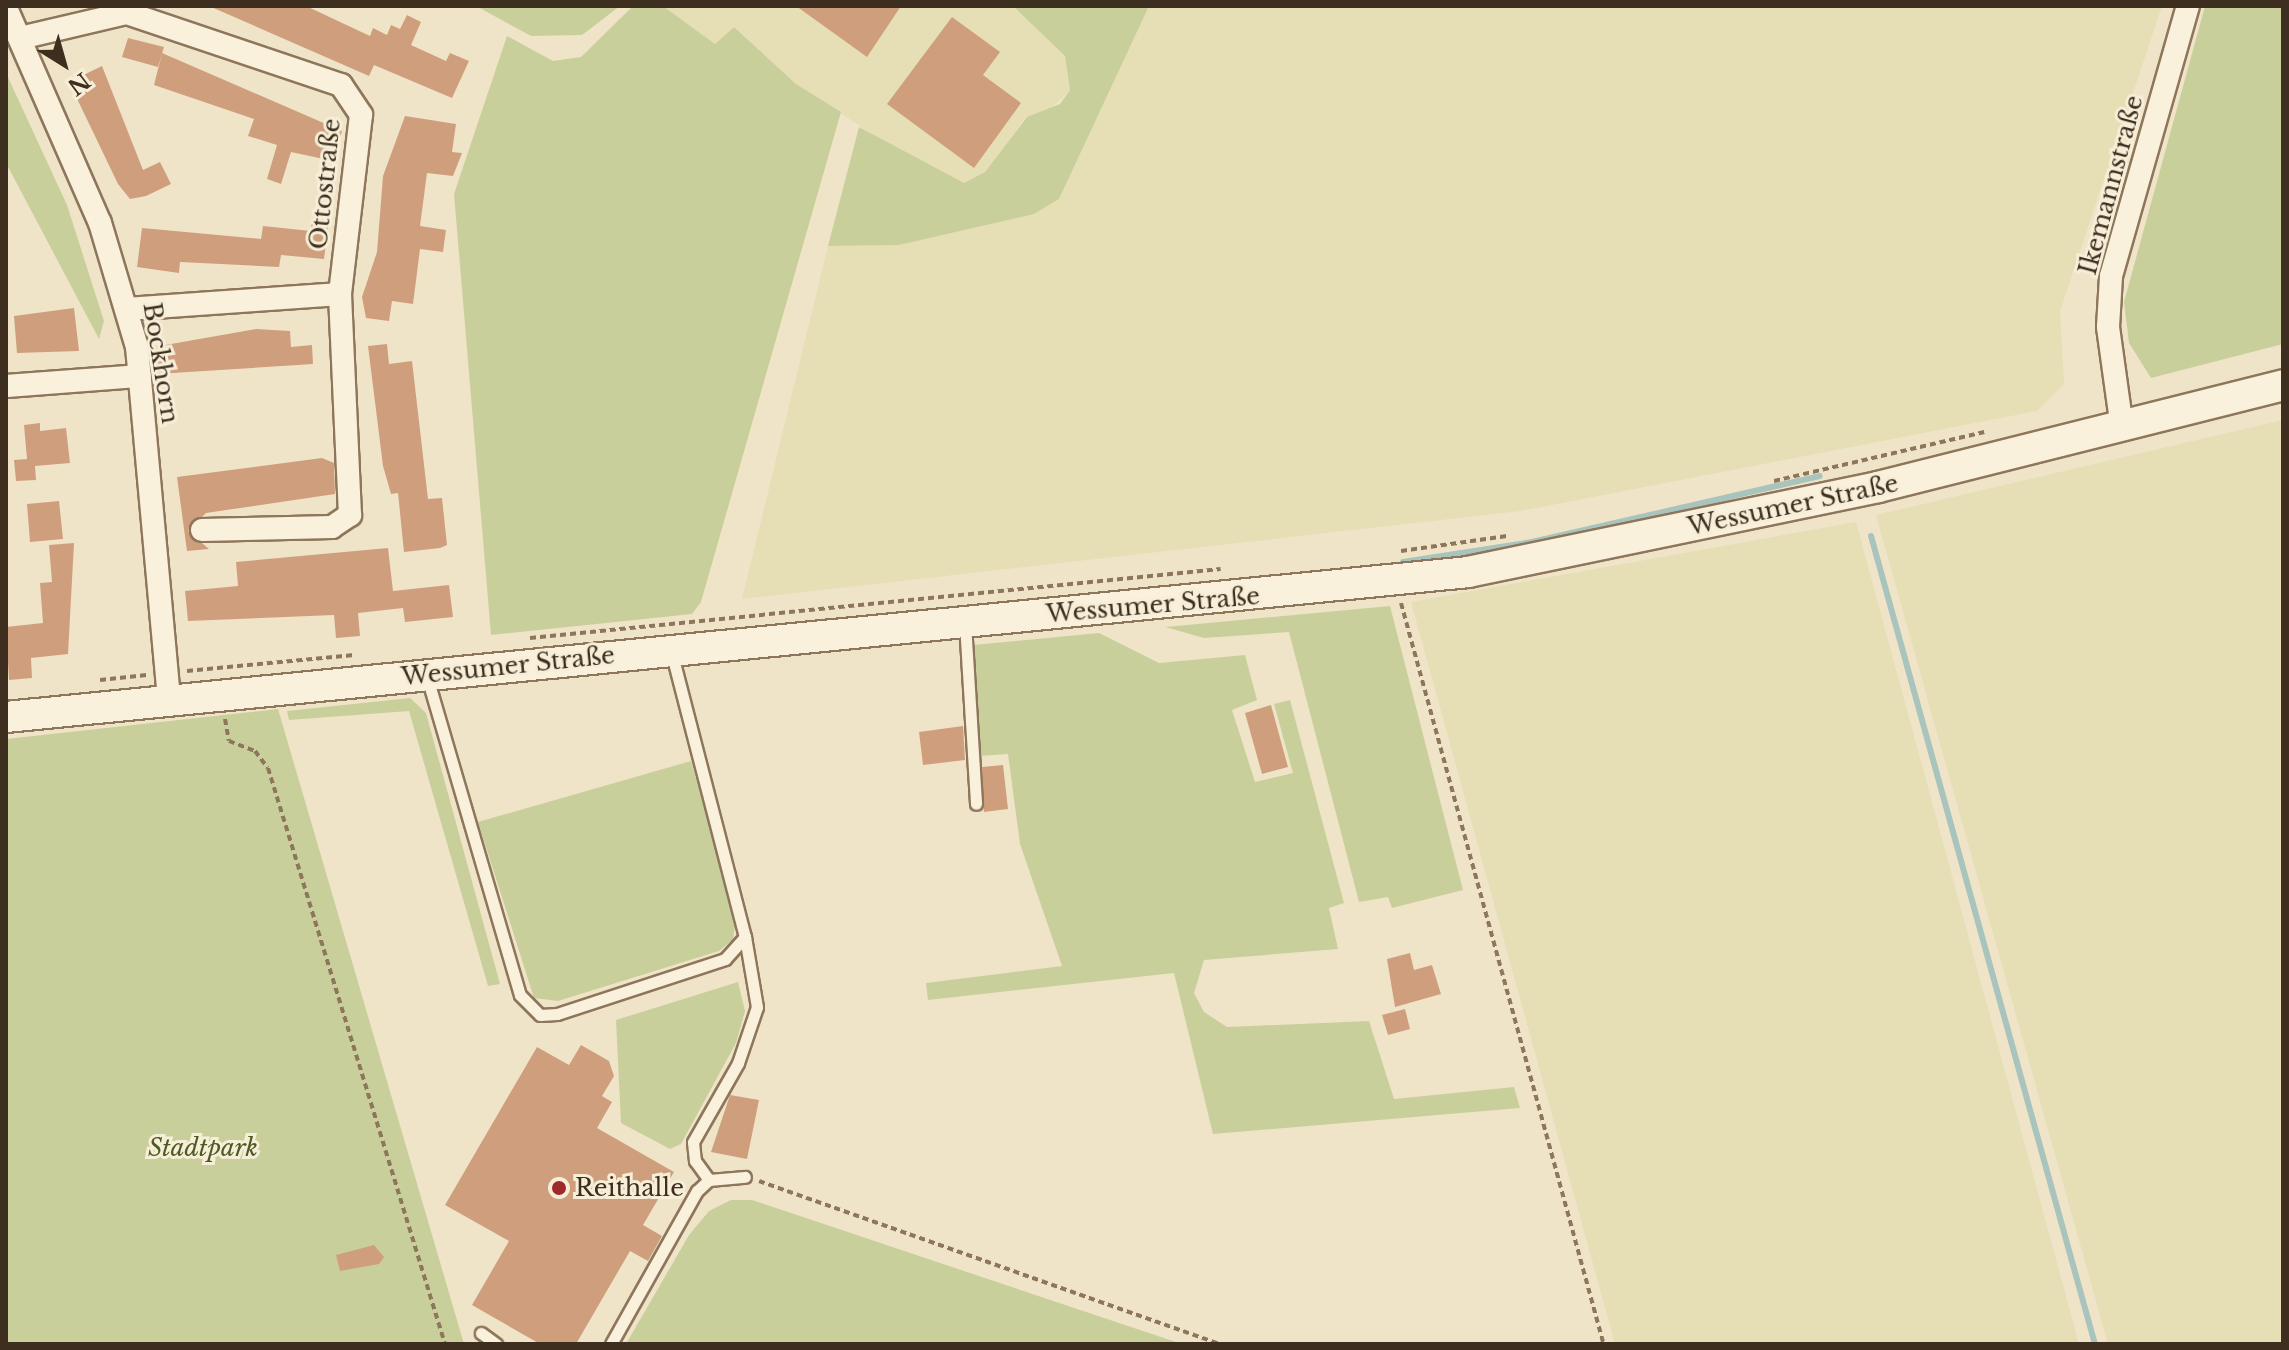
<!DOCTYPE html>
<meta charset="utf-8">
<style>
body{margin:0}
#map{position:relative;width:2289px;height:1350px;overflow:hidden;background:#f0e4c8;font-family:"Libre Baskerville",serif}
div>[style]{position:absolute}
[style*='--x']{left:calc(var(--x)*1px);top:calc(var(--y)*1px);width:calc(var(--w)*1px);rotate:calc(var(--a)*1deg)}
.farmland>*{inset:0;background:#e6deb5}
.green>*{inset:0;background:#c9cf9b}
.stream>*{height:6px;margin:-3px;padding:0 3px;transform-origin:3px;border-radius:3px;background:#a9c4bc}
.building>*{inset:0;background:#cf9f7d}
.path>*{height:4px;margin-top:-2px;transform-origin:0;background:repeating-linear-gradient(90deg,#8d765c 0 6px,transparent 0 10px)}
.roads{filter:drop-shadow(2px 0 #8d765c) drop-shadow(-2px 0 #8d765c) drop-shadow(0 2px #8d765c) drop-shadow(0 -2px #8d765c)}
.service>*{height:11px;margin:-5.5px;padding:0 5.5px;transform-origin:5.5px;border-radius:5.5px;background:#faf1dc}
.minor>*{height:22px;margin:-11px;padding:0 11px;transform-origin:11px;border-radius:11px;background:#faf1dc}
.secondary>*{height:30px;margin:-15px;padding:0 15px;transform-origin:15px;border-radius:15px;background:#faf1dc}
.dots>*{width:22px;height:22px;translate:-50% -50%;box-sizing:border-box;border:4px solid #f7eed8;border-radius:50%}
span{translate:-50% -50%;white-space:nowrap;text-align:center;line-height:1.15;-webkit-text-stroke:6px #f7eed8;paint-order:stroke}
.street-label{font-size:24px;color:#3d2e20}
.park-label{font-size:24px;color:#4d5a26;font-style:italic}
.poi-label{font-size:24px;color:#3d2e20}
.left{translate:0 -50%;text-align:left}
.frame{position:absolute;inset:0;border:8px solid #3d2e20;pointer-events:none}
.north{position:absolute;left:24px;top:24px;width:80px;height:80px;-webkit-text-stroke:6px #f7eed8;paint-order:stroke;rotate:143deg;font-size:22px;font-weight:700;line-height:32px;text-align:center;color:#3d2e20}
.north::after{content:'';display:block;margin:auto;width:28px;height:36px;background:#3d2e20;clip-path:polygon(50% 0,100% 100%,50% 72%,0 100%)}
</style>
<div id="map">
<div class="farmland">
<i style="clip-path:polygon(663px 6px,1013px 6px,1065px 56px,1070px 90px,1043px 116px,1026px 117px,985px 172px,964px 183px,927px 170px,796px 84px,734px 27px,715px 44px)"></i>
<i style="clip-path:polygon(1149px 6px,2162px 6px,2060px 311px,2064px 384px,2037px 411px,1521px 511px,742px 599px,828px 246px,899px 245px,1034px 214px,1059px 199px)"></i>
<i style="clip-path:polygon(2283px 420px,2283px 1344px,2108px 1344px,1876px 515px)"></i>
<i style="clip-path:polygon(1856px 522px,2079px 1344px,1615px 1344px,1411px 602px)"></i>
</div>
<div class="green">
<i style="clip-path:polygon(476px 6px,620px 6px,582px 35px,531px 36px)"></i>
<i style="clip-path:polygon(633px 6px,663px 6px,715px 44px,734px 27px,796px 84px,841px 112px,701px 602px,692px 614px,491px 635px,454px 194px,507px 36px,553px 61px,581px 57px)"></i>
<i style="clip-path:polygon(1013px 6px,1149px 6px,1059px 199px,1034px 214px,899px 245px,828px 246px,859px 127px,964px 183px,985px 172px,1027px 117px,1060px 104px,1070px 90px,1065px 56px)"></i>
<i style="clip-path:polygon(2205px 6px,2283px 6px,2283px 344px,2151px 378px,2129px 343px,2124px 302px)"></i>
<i style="clip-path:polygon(6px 73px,67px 205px,104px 321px,99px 339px,6px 163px)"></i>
<i style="clip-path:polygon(1390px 606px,1463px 890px,1392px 908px,1388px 897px,1359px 902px,1289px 632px,1204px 638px,1165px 627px)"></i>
<i style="clip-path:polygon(1099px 633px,1159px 663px,1245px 655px,1257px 700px,1232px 710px,1255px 782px,1293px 773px,1274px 704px,1290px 700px,1344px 903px,1329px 908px,1338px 949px,1204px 960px,1194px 993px,1204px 1012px,1227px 1027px,1369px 1021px,1394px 1099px,1514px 1087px,1520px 1108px,1213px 1134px,1174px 973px,928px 1000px,926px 983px,1062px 966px,1020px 844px,1008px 754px,979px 756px,973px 645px)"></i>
<i style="clip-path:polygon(410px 698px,426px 713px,500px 984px,488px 986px,409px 711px,289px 720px,287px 711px)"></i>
<i style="clip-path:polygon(278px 709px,464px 1344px,6px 1344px,6px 739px)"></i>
<i style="clip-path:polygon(691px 761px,736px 920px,733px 939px,719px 951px,558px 1001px,534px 998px,478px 822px)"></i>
<i style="clip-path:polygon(738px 982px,745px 1011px,736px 1043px,681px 1144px,670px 1149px,621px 1123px,616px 1020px)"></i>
<i style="clip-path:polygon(731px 1200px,752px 1200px,1182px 1344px,626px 1344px,689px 1235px,709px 1211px)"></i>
</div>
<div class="stream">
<i style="--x:1871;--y:536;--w:838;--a:74.51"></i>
<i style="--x:1403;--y:562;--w:131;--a:-8.8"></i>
<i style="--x:1532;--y:542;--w:295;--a:-12.9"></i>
</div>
<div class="building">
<i style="clip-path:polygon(209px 6px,306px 6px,370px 36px,373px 28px,387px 35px,391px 25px,400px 29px,407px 15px,421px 22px,411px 45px,446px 61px,450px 53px,469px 61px,452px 98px,374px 65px,369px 76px)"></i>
<i style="clip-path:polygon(796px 6px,901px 6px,867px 57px)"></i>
<i style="clip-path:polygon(952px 17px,1000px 52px,983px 75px,1021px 103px,974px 168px,887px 104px)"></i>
<i style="clip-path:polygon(128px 38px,164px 47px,158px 67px,122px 57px)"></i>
<i style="clip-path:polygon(162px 53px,342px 131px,333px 161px,291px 152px,281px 184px,267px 179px,277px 145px,248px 136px,254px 119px,154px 85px)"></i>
<i style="clip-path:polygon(102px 66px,143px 170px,160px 162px,171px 184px,146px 196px,130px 199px,118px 184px,69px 82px)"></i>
<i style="clip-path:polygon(405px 116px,456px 124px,452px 152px,462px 153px,453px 176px,427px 173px,420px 226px,446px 230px,443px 252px,420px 249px,413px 304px,392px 301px,389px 321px,366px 318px,362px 297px,377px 252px,383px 176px)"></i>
<i style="clip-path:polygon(312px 218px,329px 220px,324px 259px,281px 255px,279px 267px,180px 262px,179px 273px,137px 267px,142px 228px,261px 239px,263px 226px,311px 231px)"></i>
<i style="clip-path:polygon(74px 308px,79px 351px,17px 353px,14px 316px)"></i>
<i style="clip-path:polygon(256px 329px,290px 331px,291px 347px,312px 345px,313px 364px,157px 374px,154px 347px)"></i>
<i style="clip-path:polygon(387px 344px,389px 364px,412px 361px,428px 499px,442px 498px,447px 545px,440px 548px,404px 552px,398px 493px,391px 494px,383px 466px,368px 346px)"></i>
<i style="clip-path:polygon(40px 423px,40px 431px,66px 428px,70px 463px,35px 466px,36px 480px,16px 481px,14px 460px,27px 459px,24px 425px)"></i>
<i style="clip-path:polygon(322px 458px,334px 463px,335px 494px,206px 513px,188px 531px,209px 549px,187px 551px,177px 477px)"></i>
<i style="clip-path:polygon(59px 501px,63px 539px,30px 542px,27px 504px)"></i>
<i style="clip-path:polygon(74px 543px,68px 654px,31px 658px,32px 678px,9px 680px,6px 627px,43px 623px,40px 583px,52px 582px,49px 545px)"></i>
<i style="clip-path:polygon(388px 548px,393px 591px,449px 585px,453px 617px,405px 622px,403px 608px,358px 613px,360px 636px,336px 638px,334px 615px,188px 621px,185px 591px,238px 586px,236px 562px)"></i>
<i style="clip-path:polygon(1271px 705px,1288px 767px,1262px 774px,1245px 713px)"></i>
<i style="clip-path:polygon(963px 726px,965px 760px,923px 765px,919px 732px)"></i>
<i style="clip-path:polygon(1003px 765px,1008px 809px,984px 812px,982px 767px)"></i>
<i style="clip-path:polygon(1410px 953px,1414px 970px,1432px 965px,1441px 994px,1395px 1007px,1387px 959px)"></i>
<i style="clip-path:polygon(1405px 1009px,1410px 1029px,1388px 1035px,1382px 1015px)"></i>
<i style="clip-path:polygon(581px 1045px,609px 1061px,614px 1076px,602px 1096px,612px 1102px,597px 1128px,674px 1172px,643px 1225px,662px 1236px,648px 1261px,630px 1251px,576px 1344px,540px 1344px,472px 1305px,509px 1241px,445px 1205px,537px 1047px,569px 1065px)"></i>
<i style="clip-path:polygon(730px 1095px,759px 1100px,747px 1159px,711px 1152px)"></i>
<i style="clip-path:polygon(374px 1245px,384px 1257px,379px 1264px,340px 1271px,336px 1255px)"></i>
</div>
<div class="path">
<i style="--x:1774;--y:481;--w:216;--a:-13.1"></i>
<i style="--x:1401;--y:551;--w:107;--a:-8.1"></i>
<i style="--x:1401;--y:603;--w:766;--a:74.71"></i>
<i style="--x:530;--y:638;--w:694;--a:-5.7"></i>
<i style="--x:187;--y:671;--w:168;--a:-5.5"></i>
<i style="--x:100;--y:680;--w:47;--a:-6.1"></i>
<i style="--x:225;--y:719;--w:22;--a:80"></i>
<i style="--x:229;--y:741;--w:28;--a:21"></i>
<i style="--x:255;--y:751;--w:21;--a:53"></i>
<i style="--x:268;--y:768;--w:603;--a:72.92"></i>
<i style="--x:759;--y:1181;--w:489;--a:19.5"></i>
</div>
<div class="roads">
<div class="service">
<i style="--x:965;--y:623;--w:181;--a:86.5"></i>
<i style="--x:427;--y:677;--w:331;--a:73.7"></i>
<i style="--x:520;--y:995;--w:28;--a:45"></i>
<i style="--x:540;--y:1015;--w:17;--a:-3"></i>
<i style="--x:557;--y:1014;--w:177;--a:-18.1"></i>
<i style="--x:725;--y:959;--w:30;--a:-48"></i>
<i style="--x:745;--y:937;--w:292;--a:-104.5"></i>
<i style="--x:709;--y:1180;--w:24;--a:-126"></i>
<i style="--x:695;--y:1161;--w:19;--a:-96"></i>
<i style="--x:693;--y:1142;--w:91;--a:-60.3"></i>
<i style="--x:738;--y:1063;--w:59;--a:-71.3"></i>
<i style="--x:757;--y:1007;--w:71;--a:-99.7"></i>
<i style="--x:481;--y:1333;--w:19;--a:36"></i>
<i style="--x:611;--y:1344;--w:176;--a:-60.7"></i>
<i style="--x:697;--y:1191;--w:16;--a:-43"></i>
<i style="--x:709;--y:1180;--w:36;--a:-5"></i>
</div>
<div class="minor">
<i style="--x:6;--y:8;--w:235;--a:66.4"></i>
<i style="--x:100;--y:223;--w:129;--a:73.4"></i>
<i style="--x:137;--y:347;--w:355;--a:84.8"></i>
<i style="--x:20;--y:38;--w:110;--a:-13.2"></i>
<i style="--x:127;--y:13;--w:226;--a:18.6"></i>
<i style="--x:341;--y:85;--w:36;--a:56"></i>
<i style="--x:361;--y:115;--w:180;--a:96.7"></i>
<i style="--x:340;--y:294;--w:214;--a:176"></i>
<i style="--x:6;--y:386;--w:134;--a:-4.3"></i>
<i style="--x:2122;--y:428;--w:102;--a:-97.9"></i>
<i style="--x:2108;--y:327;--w:51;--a:-86.6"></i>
<i style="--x:2111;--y:276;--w:281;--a:-74.1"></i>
<i style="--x:202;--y:530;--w:130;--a:-1.3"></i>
<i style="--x:332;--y:527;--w:22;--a:-34"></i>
<i style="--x:350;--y:515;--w:221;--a:-92.6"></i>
</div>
<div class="secondary">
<i style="--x:6;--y:717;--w:1469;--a:-5.66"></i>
<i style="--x:1468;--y:572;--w:419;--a:-11.7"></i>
<i style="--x:1878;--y:487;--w:418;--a:-14.1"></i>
</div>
</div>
<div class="dots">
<i style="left:559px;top:1188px;background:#9e2a2b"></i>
</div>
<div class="street-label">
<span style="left:325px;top:184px;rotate:-84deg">Ottostraße</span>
<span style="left:2111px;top:185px;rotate:-75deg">Ikemannstraße</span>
<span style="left:161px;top:363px;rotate:81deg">Bockhorn</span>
<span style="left:1793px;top:505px;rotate:-12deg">Wessumer Straße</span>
<span style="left:1153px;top:605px;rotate:-5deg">Wessumer Straße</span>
<span style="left:508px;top:666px;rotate:-6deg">Wessumer Straße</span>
</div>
<div class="park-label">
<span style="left:203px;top:1148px">Stadtpark</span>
</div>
<div class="poi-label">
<span class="left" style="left:575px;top:1188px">Reithalle</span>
</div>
<div class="frame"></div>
<div class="north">N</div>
</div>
